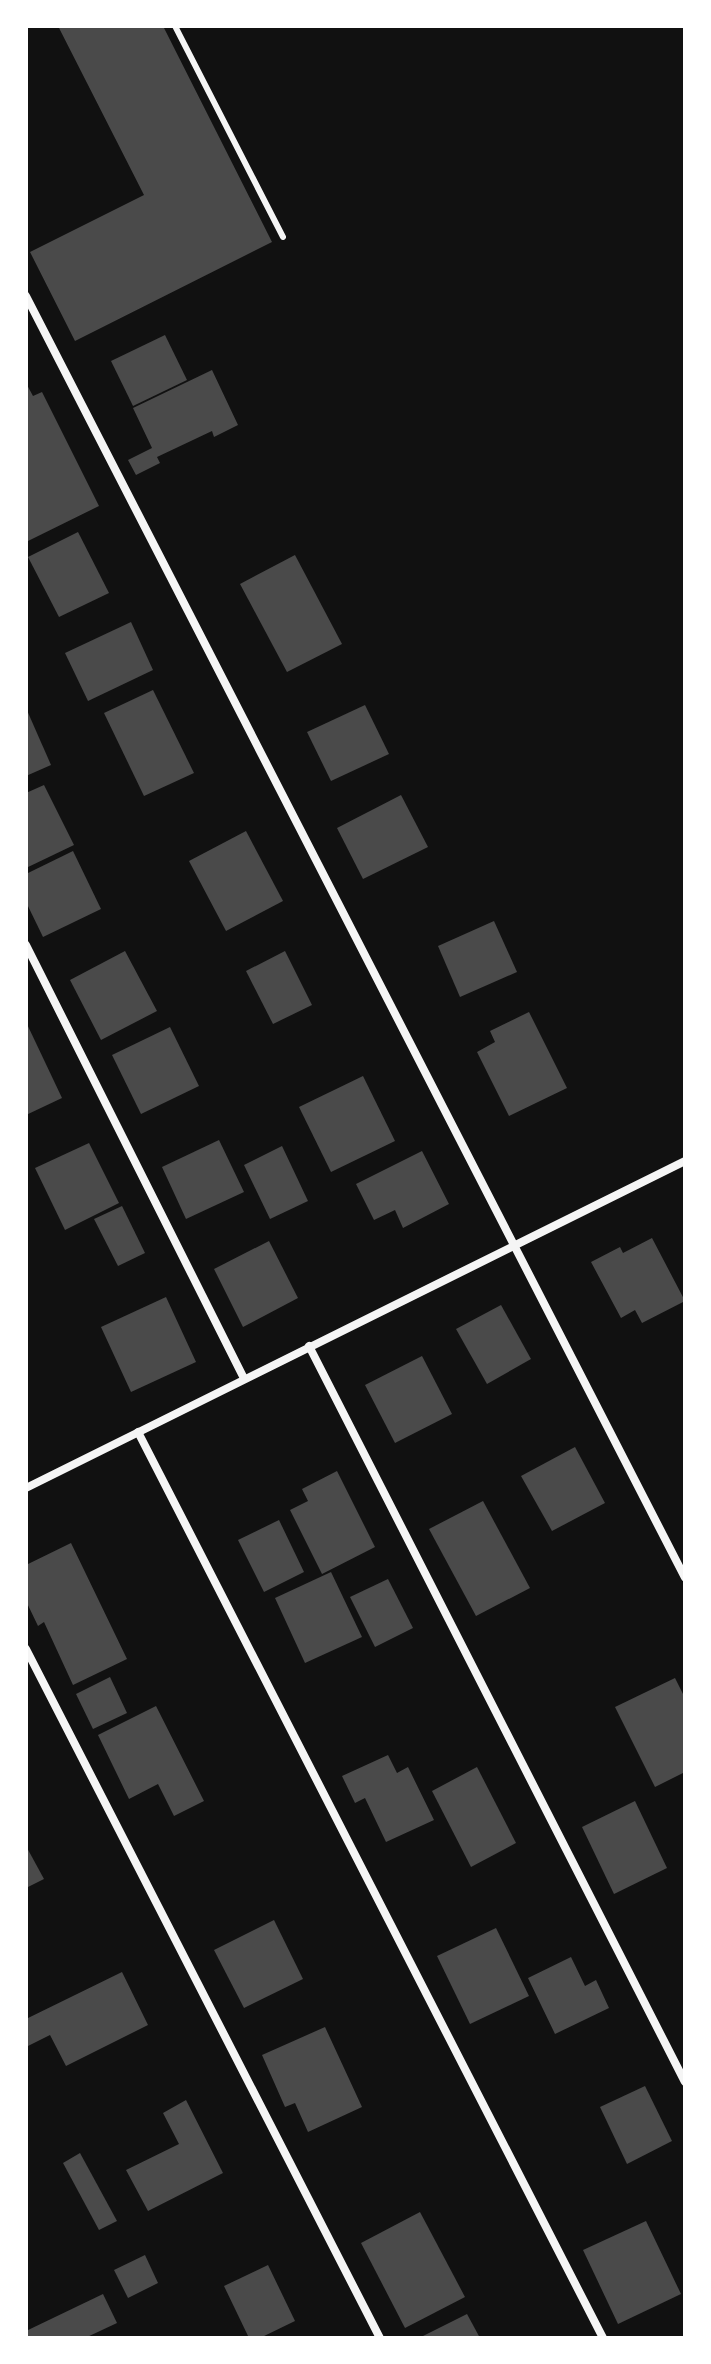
<!DOCTYPE html>
<style>
body{margin:0}
#map{position:relative;width:711px;height:2364px;overflow:hidden;background:#111;font-family:"Fira Sans Condensed",sans-serif}
div>[style]{position:absolute}
[style*='--x']{left:calc(var(--x)*1px);top:calc(var(--y)*1px);width:calc(var(--w)*1px);rotate:calc(var(--a)*1deg)}
.building>*{inset:0;background:#4a4a4a}
.service>*{height:6px;margin:-3px;padding:0 3px;transform-origin:3px;border-radius:3px;background:#f5f5f5}
.minor>*{height:8px;margin:-4px;padding:0 4px;transform-origin:4px;border-radius:4px;background:#f5f5f5}
span{translate:-50% -50%;white-space:nowrap;text-align:center;line-height:1.15;-webkit-text-stroke:6px #fff;paint-order:stroke}
.frame{position:absolute;inset:0;border:28px solid #fff;pointer-events:none}
</style>
<div id="map">
<div class="building">
<i style="clip-path:polygon(58px 26px,163px 26px,272px 242px,75px 341px,30px 252px,144px 195px)"></i>
<i style="clip-path:polygon(165px 335px,187px 380px,133px 406px,111px 361px)"></i>
<i style="clip-path:polygon(212px 370px,238px 425px,214px 437px,212px 431px,157px 457px,160px 463px,136px 475px,128px 460px,152px 448px,133px 408px)"></i>
<i style="clip-path:polygon(26px 383px,33px 396px,42px 392px,99px 506px,26px 542px)"></i>
<i style="clip-path:polygon(78px 532px,109px 593px,59px 617px,28px 557px)"></i>
<i style="clip-path:polygon(295px 555px,342px 644px,287px 672px,240px 584px)"></i>
<i style="clip-path:polygon(131px 622px,153px 670px,88px 701px,65px 653px)"></i>
<i style="clip-path:polygon(153px 690px,194px 773px,144px 796px,104px 713px)"></i>
<i style="clip-path:polygon(365px 705px,389px 754px,331px 781px,307px 732px)"></i>
<i style="clip-path:polygon(26px 708px,51px 765px,26px 776px)"></i>
<i style="clip-path:polygon(44px 785px,74px 845px,26px 868px,26px 793px)"></i>
<i style="clip-path:polygon(401px 795px,428px 847px,363px 879px,337px 828px)"></i>
<i style="clip-path:polygon(246px 831px,283px 901px,226px 931px,189px 861px)"></i>
<i style="clip-path:polygon(73px 851px,101px 909px,43px 937px,26px 902px,26px 874px)"></i>
<i style="clip-path:polygon(494px 921px,517px 972px,460px 997px,438px 946px)"></i>
<i style="clip-path:polygon(125px 951px,157px 1011px,101px 1040px,70px 980px)"></i>
<i style="clip-path:polygon(285px 951px,312px 1005px,273px 1024px,246px 971px)"></i>
<i style="clip-path:polygon(529px 1012px,567px 1088px,509px 1116px,477px 1052px,495px 1042px,490px 1031px)"></i>
<i style="clip-path:polygon(26px 1022px,62px 1098px,26px 1115px)"></i>
<i style="clip-path:polygon(170px 1027px,199px 1086px,141px 1114px,112px 1055px)"></i>
<i style="clip-path:polygon(363px 1076px,395px 1141px,331px 1172px,299px 1107px)"></i>
<i style="clip-path:polygon(219px 1140px,244px 1192px,186px 1219px,162px 1167px)"></i>
<i style="clip-path:polygon(89px 1143px,119px 1203px,65px 1230px,35px 1168px)"></i>
<i style="clip-path:polygon(282px 1146px,308px 1201px,270px 1219px,244px 1165px)"></i>
<i style="clip-path:polygon(422px 1151px,449px 1204px,403px 1228px,395px 1210px,374px 1220px,356px 1184px)"></i>
<i style="clip-path:polygon(122px 1206px,145px 1253px,118px 1266px,94px 1219px)"></i>
<i style="clip-path:polygon(652px 1238px,685px 1301px,642px 1323px,635px 1310px,621px 1318px,591px 1262px,620px 1247px,623px 1253px)"></i>
<i style="clip-path:polygon(269px 1241px,298px 1298px,243px 1327px,214px 1269px)"></i>
<i style="clip-path:polygon(166px 1297px,196px 1362px,131px 1392px,101px 1327px)"></i>
<i style="clip-path:polygon(501px 1305px,531px 1359px,487px 1384px,456px 1329px)"></i>
<i style="clip-path:polygon(422px 1356px,452px 1414px,395px 1443px,365px 1385px)"></i>
<i style="clip-path:polygon(575px 1447px,605px 1503px,552px 1531px,521px 1476px)"></i>
<i style="clip-path:polygon(337px 1471px,375px 1547px,322px 1574px,290px 1510px,308px 1501px,302px 1489px)"></i>
<i style="clip-path:polygon(483px 1501px,530px 1588px,476px 1616px,429px 1529px)"></i>
<i style="clip-path:polygon(279px 1520px,304px 1572px,264px 1592px,238px 1540px)"></i>
<i style="clip-path:polygon(71px 1543px,127px 1659px,73px 1685px,44px 1622px,38px 1626px,26px 1601px,26px 1565px)"></i>
<i style="clip-path:polygon(331px 1572px,362px 1637px,305px 1663px,275px 1598px)"></i>
<i style="clip-path:polygon(388px 1579px,413px 1628px,375px 1647px,350px 1597px)"></i>
<i style="clip-path:polygon(110px 1677px,127px 1713px,93px 1729px,76px 1694px)"></i>
<i style="clip-path:polygon(675px 1678px,685px 1698px,685px 1772px,655px 1787px,615px 1707px)"></i>
<i style="clip-path:polygon(156px 1706px,204px 1801px,174px 1816px,158px 1784px,129px 1799px,98px 1735px)"></i>
<i style="clip-path:polygon(388px 1755px,397px 1773px,408px 1767px,434px 1820px,386px 1842px,365px 1798px,355px 1803px,342px 1776px)"></i>
<i style="clip-path:polygon(477px 1767px,516px 1843px,471px 1867px,432px 1791px)"></i>
<i style="clip-path:polygon(635px 1801px,667px 1868px,614px 1894px,582px 1827px)"></i>
<i style="clip-path:polygon(26px 1846px,44px 1879px,26px 1888px)"></i>
<i style="clip-path:polygon(274px 1920px,303px 1979px,244px 2008px,214px 1950px)"></i>
<i style="clip-path:polygon(496px 1928px,529px 1996px,470px 2024px,437px 1956px)"></i>
<i style="clip-path:polygon(571px 1957px,585px 1986px,596px 1980px,609px 2008px,555px 2034px,528px 1978px)"></i>
<i style="clip-path:polygon(122px 1972px,148px 2025px,66px 2066px,50px 2035px,26px 2047px,26px 2019px)"></i>
<i style="clip-path:polygon(325px 2027px,362px 2107px,308px 2132px,295px 2103px,285px 2107px,262px 2055px)"></i>
<i style="clip-path:polygon(645px 2086px,672px 2141px,627px 2164px,600px 2107px)"></i>
<i style="clip-path:polygon(186px 2100px,223px 2173px,148px 2211px,126px 2170px,179px 2144px,163px 2113px)"></i>
<i style="clip-path:polygon(80px 2153px,117px 2221px,99px 2230px,63px 2163px)"></i>
<i style="clip-path:polygon(420px 2212px,465px 2297px,405px 2328px,361px 2243px)"></i>
<i style="clip-path:polygon(646px 2221px,681px 2294px,618px 2324px,583px 2250px)"></i>
<i style="clip-path:polygon(145px 2255px,158px 2283px,128px 2298px,114px 2270px)"></i>
<i style="clip-path:polygon(268px 2265px,295px 2321px,260px 2338px,249px 2338px,224px 2286px)"></i>
<i style="clip-path:polygon(103px 2294px,117px 2323px,85px 2338px,26px 2338px,26px 2331px)"></i>
<i style="clip-path:polygon(467px 2314px,480px 2338px,419px 2338px)"></i>
</div>
<div class="service">
<i style="--x:175;--y:26;--w:237;--a:62.9"></i>
</div>
<div class="minor">
<i style="--x:26;--y:296;--w:1441;--a:62.79"></i>
<i style="--x:26;--y:945;--w:485;--a:63.3"></i>
<i style="--x:309;--y:1346;--w:826;--a:62.94"></i>
<i style="--x:138;--y:1432;--w:1018;--a:62.83"></i>
<i style="--x:26;--y:1488;--w:736;--a:-26.39"></i>
<i style="--x:26;--y:1649;--w:775;--a:62.81"></i>
</div>
<div class="frame"></div>
</div>
